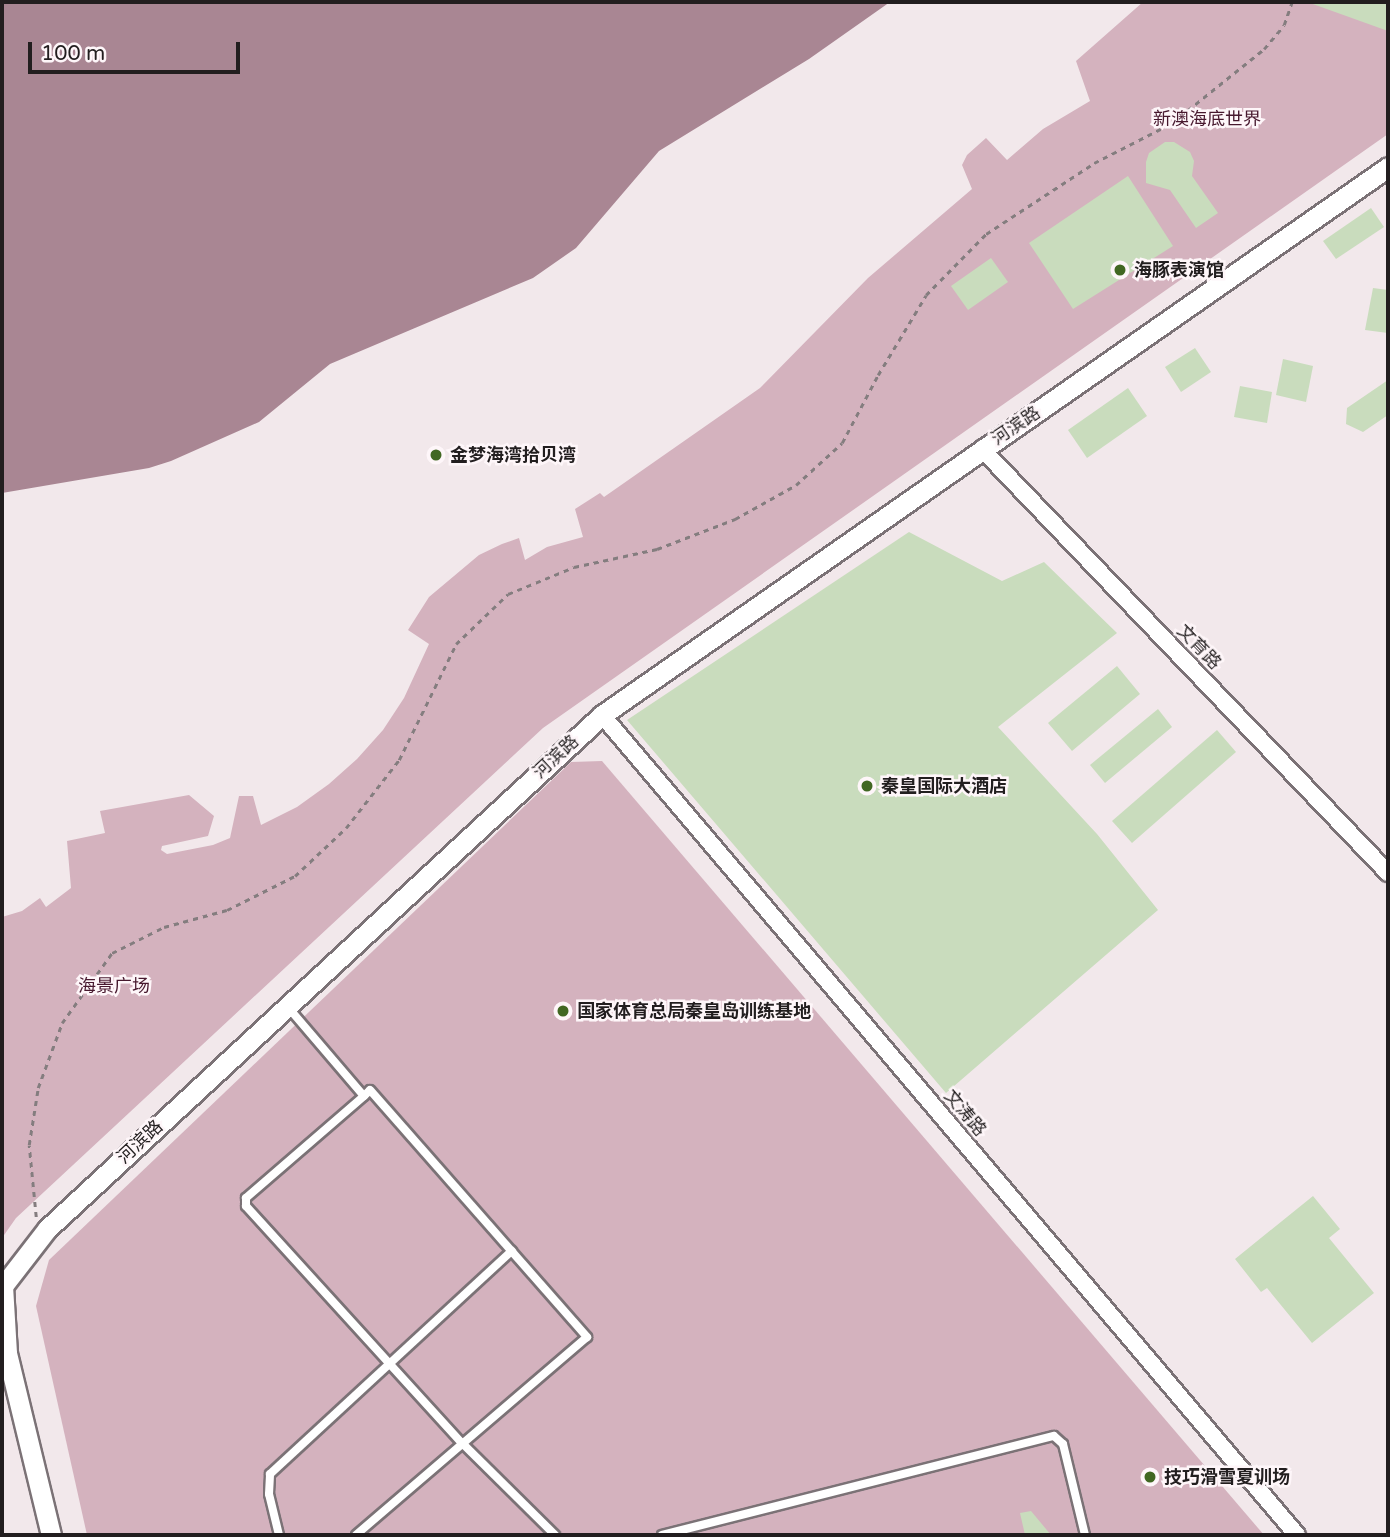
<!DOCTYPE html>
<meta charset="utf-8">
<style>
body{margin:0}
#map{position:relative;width:1390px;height:1537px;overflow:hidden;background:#f2e8eb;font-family:"Varela Round","Noto Sans SC",sans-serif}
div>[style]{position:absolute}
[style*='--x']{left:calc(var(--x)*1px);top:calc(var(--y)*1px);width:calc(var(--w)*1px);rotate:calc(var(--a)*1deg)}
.green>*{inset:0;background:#d4b2be}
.water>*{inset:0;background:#a98693}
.building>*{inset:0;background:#c9dcbd}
.path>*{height:2.5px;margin-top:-1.25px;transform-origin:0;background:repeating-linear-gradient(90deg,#847d7f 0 5px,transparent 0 10px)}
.roads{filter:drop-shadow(2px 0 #7b7276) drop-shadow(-2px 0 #7b7276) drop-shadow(0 2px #7b7276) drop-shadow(0 -2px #7b7276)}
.service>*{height:8px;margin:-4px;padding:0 4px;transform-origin:4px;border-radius:4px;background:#fff}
.minor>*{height:16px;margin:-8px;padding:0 8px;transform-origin:8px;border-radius:8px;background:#fff}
.tertiary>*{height:19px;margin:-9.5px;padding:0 9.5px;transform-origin:9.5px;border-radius:9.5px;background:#fff}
.dots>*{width:19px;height:19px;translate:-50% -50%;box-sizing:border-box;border:4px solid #fef6f9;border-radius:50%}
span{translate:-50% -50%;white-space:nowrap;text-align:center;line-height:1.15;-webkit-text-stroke:5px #fef6f9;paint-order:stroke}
.park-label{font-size:18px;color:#47182e}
.poi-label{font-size:18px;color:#221e1f;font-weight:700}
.left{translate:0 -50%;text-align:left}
.street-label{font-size:18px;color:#221e1f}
.frame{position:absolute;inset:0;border:4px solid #221e1f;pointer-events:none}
.scale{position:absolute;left:28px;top:42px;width:212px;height:32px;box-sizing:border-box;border:4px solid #221e1f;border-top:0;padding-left:9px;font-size:21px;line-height:24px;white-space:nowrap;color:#221e1f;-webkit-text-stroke:5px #fef6f9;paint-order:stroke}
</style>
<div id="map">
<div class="green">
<i style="clip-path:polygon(1143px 2px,1388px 2px,1388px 134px,543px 728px,16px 1218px,2px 1238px,2px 917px,22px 911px,40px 898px,46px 907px,71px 888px,67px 841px,105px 833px,100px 811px,189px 795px,214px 816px,208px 836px,162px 846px,161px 850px,167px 854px,213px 845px,230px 838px,239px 796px,253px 796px,261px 825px,297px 807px,329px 784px,357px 759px,383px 730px,404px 698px,429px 644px,408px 630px,429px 597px,479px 555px,502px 544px,519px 538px,525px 560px,547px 547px,583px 537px,575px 509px,600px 493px,604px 497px,760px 388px,868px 278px,972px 189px,962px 165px,967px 155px,986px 138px,1007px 160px,1043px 129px,1090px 101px,1076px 61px)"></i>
<i style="clip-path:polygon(602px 761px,1264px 1535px,87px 1535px,36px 1306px,49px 1260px,571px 762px)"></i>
</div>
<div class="water">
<i style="clip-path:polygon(2px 2px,890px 2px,809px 59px,659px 151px,576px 248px,533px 278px,330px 364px,259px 422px,171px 461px,149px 468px,2px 493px)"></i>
</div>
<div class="building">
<i style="clip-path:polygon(1310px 2px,1388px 2px,1388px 31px,1310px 3px)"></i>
<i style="clip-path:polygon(1165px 142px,1174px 142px,1190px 152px,1194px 161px,1192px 176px,1218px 213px,1196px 228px,1170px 190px,1146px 183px,1146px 162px,1149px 153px)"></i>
<i style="clip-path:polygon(1128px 176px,1173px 246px,1073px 309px,1029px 243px)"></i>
<i style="clip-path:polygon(1371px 208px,1384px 227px,1336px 259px,1323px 241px)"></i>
<i style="clip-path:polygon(991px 258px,1008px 282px,968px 310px,951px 286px)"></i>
<i style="clip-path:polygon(1373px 288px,1388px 290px,1388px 333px,1365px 330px)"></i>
<i style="clip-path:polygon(1195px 348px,1211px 372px,1181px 392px,1165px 367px)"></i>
<i style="clip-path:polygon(1283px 359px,1313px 366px,1306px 402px,1276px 395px)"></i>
<i style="clip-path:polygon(1388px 380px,1388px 415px,1363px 432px,1346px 424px,1347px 408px)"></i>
<i style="clip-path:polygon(1240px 386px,1272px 392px,1267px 423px,1234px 417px)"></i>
<i style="clip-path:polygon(1128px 388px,1147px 416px,1087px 458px,1068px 430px)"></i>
<i style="clip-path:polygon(909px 532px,1002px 581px,1044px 562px,1117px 633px,998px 727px,1097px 834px,1158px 910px,946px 1093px,627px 720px)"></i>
<i style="clip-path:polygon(1117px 666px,1140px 694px,1072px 751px,1048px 723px)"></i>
<i style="clip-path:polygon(1158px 709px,1172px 727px,1105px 783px,1090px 765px)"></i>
<i style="clip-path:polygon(1217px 730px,1236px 752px,1132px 843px,1112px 821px)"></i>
<i style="clip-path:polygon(1313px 1196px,1340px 1229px,1329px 1238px,1374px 1293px,1312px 1343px,1267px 1288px,1261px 1292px,1235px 1259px)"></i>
<i style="clip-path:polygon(1031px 1511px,1051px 1535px,1025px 1535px,1020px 1513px)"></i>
</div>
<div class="path">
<i style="--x:36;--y:1217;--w:72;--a:-95.6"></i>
<i style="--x:29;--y:1145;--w:58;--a:-81"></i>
<i style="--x:38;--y:1088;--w:69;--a:-69.7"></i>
<i style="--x:62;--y:1023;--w:86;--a:-54.5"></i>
<i style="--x:112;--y:953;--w:58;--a:-26.6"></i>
<i style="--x:164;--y:927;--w:65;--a:-15.1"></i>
<i style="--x:227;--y:910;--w:76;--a:-26.6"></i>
<i style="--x:295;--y:876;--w:70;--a:-43.3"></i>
<i style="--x:346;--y:828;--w:86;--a:-52.1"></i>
<i style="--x:399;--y:760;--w:129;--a:-63.8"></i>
<i style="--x:456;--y:644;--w:72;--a:-43.9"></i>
<i style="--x:508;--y:594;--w:71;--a:-22.2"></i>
<i style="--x:574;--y:567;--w:85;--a:-12.2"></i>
<i style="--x:657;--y:549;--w:84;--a:-21"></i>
<i style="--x:735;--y:519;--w:70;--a:-29.1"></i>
<i style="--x:796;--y:485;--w:62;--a:-42.4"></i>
<i style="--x:842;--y:443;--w:77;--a:-62.1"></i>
<i style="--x:878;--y:375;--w:93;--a:-59"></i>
<i style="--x:926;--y:295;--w:86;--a:-45.5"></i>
<i style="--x:986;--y:234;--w:129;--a:-33.3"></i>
<i style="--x:1094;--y:163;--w:88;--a:-27.1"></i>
<i style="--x:1172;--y:123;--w:118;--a:-38.8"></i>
<i style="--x:1264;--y:49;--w:31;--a:-50"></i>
<i style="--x:1284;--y:25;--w:24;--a:-71"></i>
</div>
<div class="roads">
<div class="service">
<i style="--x:287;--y:1006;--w:118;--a:49.5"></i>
<i style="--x:364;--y:1096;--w:8;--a:-45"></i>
<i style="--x:370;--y:1090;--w:329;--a:48.7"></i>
<i style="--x:587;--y:1337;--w:304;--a:139.4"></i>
<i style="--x:364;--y:1096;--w:156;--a:139.2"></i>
<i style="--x:246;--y:1198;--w:8;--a:90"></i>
<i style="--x:246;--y:1206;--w:321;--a:47.7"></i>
<i style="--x:462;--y:1443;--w:131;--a:44.7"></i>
<i style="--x:279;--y:1535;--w:42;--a:-103.7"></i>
<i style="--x:269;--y:1494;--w:20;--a:-87"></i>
<i style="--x:270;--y:1474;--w:329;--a:-42.7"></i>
<i style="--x:662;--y:1535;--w:404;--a:-14.2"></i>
<i style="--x:1054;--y:1436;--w:12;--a:42"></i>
<i style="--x:1063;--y:1444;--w:94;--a:76.4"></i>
</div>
<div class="minor">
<i style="--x:982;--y:449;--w:587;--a:46.24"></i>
<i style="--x:602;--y:715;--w:1075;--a:49.72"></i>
</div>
<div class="tertiary">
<i style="--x:51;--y:1535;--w:187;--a:-103.6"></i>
<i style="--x:7;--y:1353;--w:67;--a:-93.4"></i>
<i style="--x:3;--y:1286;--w:72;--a:-52.3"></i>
<i style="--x:47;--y:1229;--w:756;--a:-42.8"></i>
<i style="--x:602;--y:715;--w:958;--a:-34.88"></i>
</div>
</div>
<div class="dots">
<i style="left:1120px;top:270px;background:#416722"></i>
<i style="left:436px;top:455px;background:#416722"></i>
<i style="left:867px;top:786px;background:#416722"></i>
<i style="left:563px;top:1011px;background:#416722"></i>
<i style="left:1150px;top:1477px;background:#416722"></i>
</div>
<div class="park-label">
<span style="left:1207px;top:119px">新澳海底世界</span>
<span style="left:114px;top:986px">海景广场</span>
</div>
<div class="poi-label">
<span class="left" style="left:1134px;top:270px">海豚表演馆</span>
<span class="left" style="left:450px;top:455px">金梦海湾拾贝湾</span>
<span class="left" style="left:881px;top:786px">秦皇国际大酒店</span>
<span class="left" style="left:577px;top:1011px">国家体育总局秦皇岛训练基地</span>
<span class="left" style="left:1164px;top:1477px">技巧滑雪夏训场</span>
</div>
<div class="street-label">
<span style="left:1016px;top:426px;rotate:-34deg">河滨路</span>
<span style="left:1199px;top:647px;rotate:46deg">文育路</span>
<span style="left:556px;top:757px;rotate:-43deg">河滨路</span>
<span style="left:965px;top:1113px;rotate:50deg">文涛路</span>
<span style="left:140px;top:1142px;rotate:-43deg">河滨路</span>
</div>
<div class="frame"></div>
<div class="scale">100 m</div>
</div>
